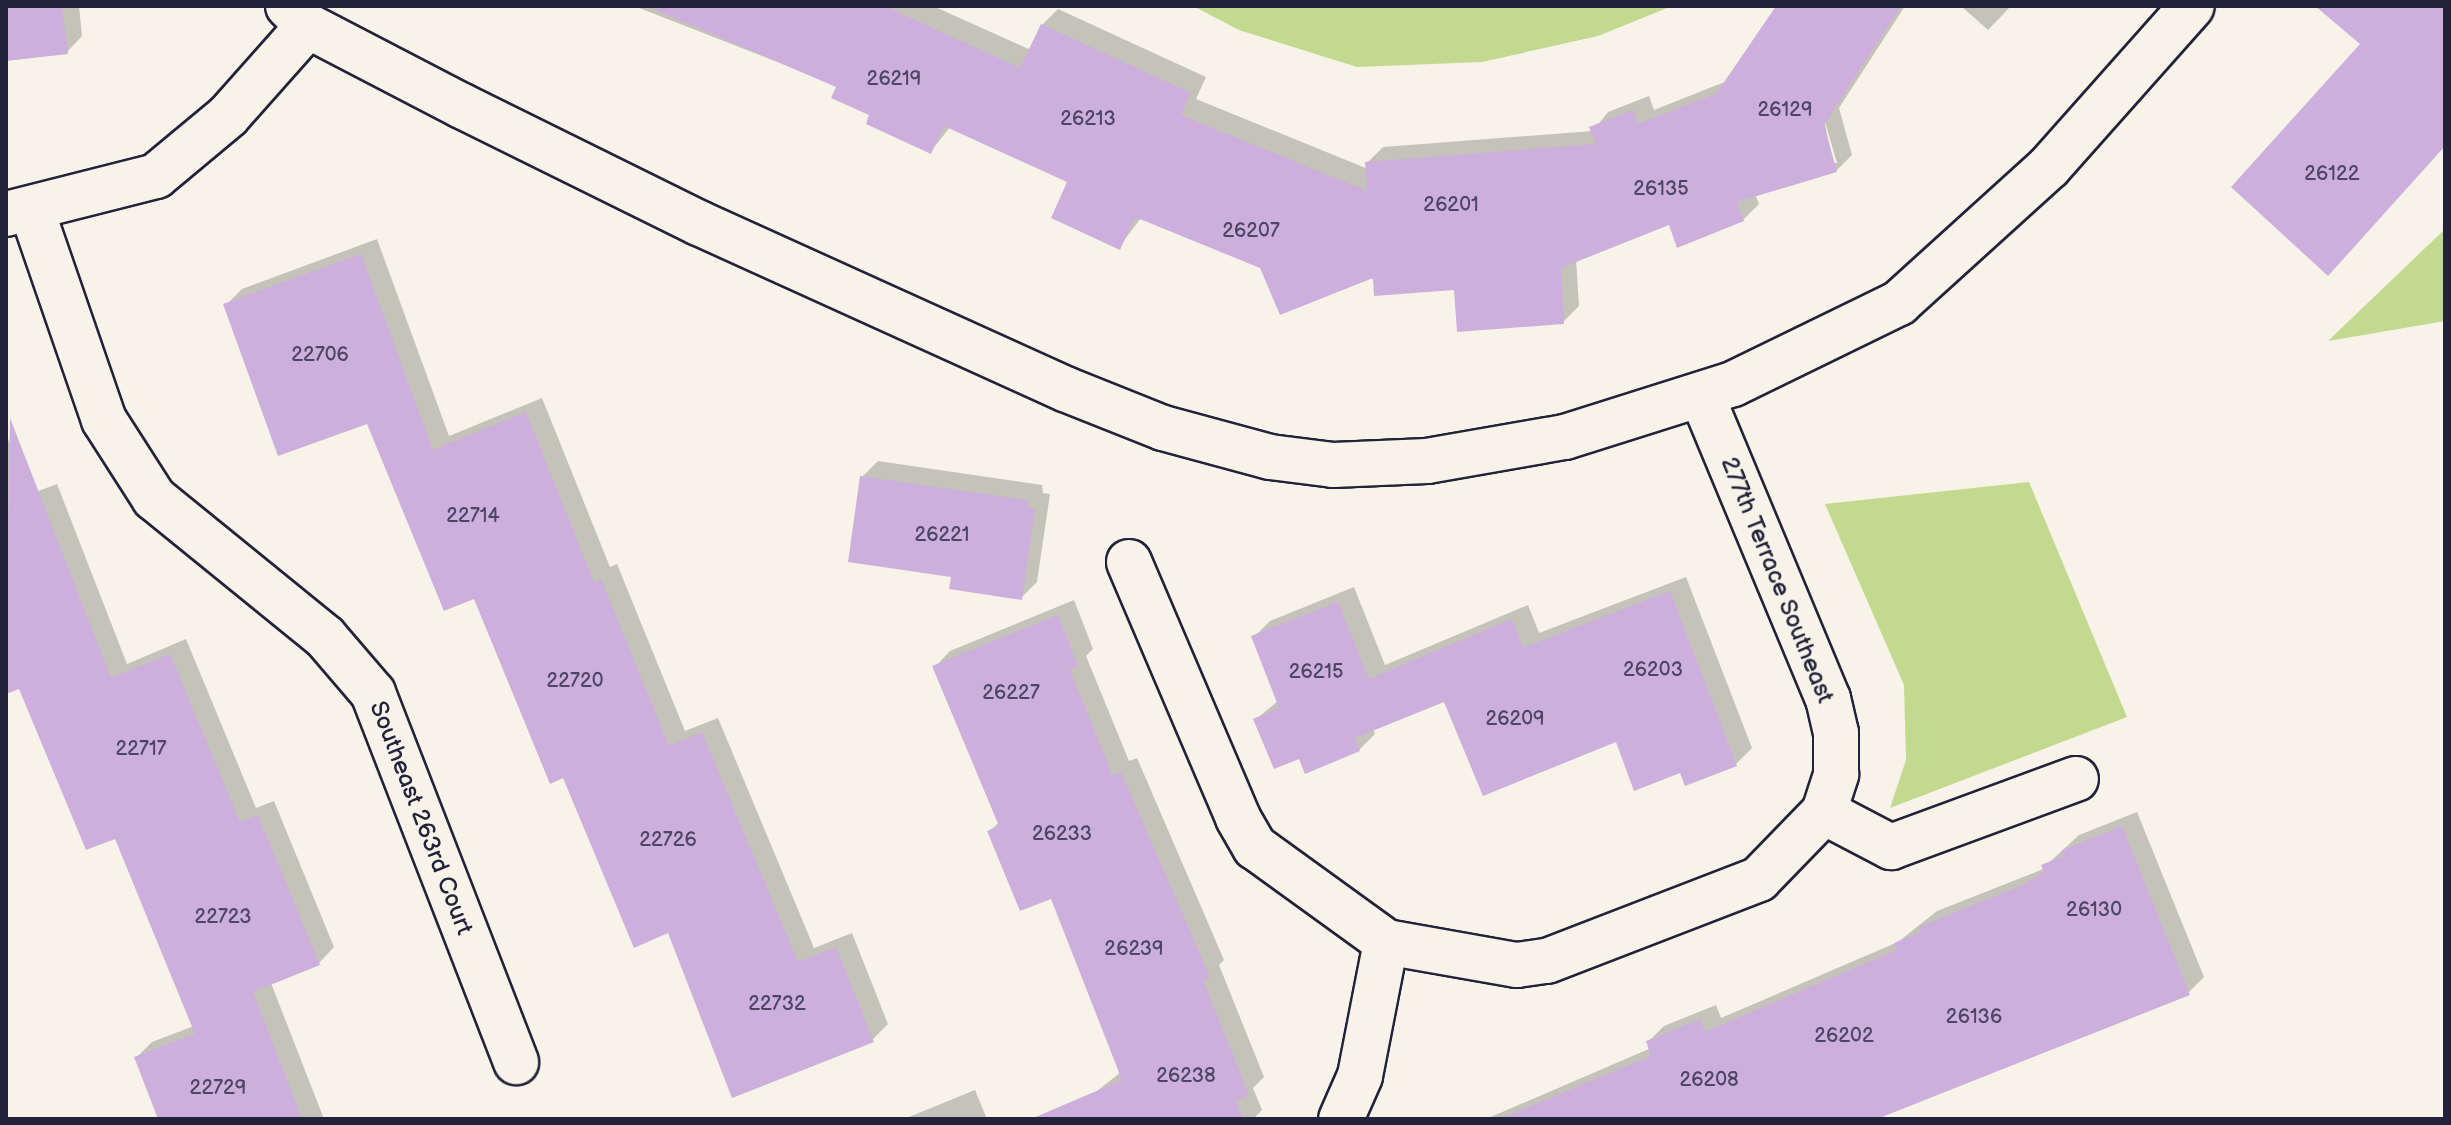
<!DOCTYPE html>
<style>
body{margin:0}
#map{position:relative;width:2451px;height:1125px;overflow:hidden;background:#f7f3e8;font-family:"Balsamiq Sans",sans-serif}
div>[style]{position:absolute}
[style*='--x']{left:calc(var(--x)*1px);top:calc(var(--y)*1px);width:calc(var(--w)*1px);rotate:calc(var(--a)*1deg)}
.green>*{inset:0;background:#c2d98f}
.shadow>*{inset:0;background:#0003}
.building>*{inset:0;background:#ccafdd}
.roads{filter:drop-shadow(2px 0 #22223b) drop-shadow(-2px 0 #22223b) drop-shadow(0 2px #22223b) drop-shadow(0 -2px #22223b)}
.minor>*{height:44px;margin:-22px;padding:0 22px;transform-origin:22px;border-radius:22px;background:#f7f3e8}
span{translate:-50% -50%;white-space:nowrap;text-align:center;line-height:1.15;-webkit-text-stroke:6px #f7f3e8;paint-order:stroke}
.number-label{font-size:20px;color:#4c4564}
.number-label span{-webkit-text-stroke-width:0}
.street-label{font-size:24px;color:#22223b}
.frame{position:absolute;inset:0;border:8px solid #22223b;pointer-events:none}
</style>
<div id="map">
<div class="green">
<i style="clip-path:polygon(1193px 6px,1672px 6px,1598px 36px,1482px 62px,1357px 67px,1239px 30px)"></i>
<i style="clip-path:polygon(2445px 229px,2445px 321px,2328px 341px)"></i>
<i style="clip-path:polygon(2029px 482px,2127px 717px,1890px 808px,1906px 760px,1904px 685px,1825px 504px)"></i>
</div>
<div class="shadow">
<i style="clip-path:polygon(6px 6px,79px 6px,82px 36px,67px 52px,6px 59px)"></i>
<i style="clip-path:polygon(evenodd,634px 6px,933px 6px,1031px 50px,1042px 25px,1058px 9px,1206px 77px,1196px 99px,1368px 169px,1367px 163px,1383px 147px,1593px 131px,1608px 112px,1649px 96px,1654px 110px,1727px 81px,1778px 6px,1905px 6px,1839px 108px,1852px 155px,1836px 171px,1755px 194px,1759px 204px,1743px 220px,1670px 223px,1576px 259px,1579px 306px,1563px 322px,1456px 288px,1262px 267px,1141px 218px,1119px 247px,1069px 181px,951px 126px,931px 151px,872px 114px,839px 86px,634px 6px,1823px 115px,1837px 163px,1833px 163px,1823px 115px)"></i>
<i style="clip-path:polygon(1961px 6px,2011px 6px,1988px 30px)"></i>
<i style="clip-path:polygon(377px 239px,449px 436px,542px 398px,610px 567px,617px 564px,685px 731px,718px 718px,814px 948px,852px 933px,888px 1024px,872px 1040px,670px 931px,564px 775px,475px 596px,368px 421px,226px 305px,242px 289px)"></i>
<i style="clip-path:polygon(6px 434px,30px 494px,57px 484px,127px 664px,186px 639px,256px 808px,274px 801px,334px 947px,319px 963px,271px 983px,324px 1119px,160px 1119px,136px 1058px,152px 1042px,194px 1026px,116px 836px,20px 686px,15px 688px,6px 666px)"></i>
<i style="clip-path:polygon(878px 461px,1042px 485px,1043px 493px,1050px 494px,1037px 582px,1021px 598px,953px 576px,862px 477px)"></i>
<i style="clip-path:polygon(1686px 577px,1752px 748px,1736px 764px,1681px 770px,1617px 740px,1445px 700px,1373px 729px,1375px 734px,1359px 750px,1300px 756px,1256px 719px,1278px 701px,1254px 637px,1270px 621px,1354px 587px,1385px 665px,1528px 605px,1539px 633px)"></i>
<i style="clip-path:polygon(1074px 600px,1093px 649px,1086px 656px,1129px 761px,1137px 758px,1224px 960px,1219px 965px,1264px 1077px,1253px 1088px,1262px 1110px,1253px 1119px,1108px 1119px,1097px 1091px,1121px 1072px,1052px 896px,989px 832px,999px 822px,935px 667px,950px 651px)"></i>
<i style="clip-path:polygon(2137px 812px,2204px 977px,2188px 993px,1871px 1119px,1486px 1119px,1651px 1048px,1648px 1042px,1664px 1026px,1716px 1005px,1721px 1018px,1898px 942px,1937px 911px,2041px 870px,2079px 835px)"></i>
<i style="clip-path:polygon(975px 1090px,987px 1119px,904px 1119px)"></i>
</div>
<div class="building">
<i style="clip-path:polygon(6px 6px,62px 6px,68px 54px,6px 61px)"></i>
<i style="clip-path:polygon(647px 6px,884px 6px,1020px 68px,1041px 24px,1191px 93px,1181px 115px,1367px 191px,1365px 162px,1596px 144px,1589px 127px,1633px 110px,1638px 124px,1716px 94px,1776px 6px,1901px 6px,1824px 125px,1837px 172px,1737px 202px,1744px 221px,1677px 248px,1669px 225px,1561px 268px,1564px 324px,1457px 332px,1454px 290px,1374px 296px,1373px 278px,1280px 315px,1260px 268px,1135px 217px,1120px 250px,1051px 218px,1067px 182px,944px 126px,931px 154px,866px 124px,869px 115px,831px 98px,836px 87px)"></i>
<i style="clip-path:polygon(2315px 6px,2445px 6px,2445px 146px,2328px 276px,2231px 187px,2360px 44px)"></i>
<i style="clip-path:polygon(361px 254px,433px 450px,526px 412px,594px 582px,601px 579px,669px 746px,702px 732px,798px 962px,836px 947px,874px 1042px,732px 1098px,668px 933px,634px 948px,563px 778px,550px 784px,474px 599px,444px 611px,367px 424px,278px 456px,223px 304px)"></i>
<i style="clip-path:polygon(10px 418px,111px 678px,170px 654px,240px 822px,258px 815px,320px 965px,253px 992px,302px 1119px,158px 1119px,134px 1057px,195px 1034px,115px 839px,86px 850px,19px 689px,6px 694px)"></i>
<i style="clip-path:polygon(860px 476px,1027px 500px,1028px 508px,1035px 509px,1022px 600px,949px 589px,951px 577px,848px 562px)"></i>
<i style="clip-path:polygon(1670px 591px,1737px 766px,1685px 786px,1680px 773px,1634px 791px,1616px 742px,1483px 796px,1444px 702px,1355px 738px,1360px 751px,1305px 774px,1299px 759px,1274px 769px,1253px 719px,1279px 708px,1251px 636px,1338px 602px,1369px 679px,1512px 619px,1523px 648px)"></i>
<i style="clip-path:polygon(1058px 615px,1078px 666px,1070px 670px,1113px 776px,1121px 772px,1210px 977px,1203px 980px,1249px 1095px,1236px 1100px,1243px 1119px,1031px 1119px,1122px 1080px,1051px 899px,1020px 911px,987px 831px,999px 826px,932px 666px)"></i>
<i style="clip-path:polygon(2122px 826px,2190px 995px,1877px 1119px,1500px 1119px,1651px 1056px,1646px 1041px,1700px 1019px,1705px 1032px,1897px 950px,1894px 943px,1921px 932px,1919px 927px,2023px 885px,2044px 872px,2041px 865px,2064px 856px,2061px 851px)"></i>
</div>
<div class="roads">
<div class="minor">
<i style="--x:288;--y:6;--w:28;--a:45"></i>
<i style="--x:308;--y:26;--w:174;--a:27.5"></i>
<i style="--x:462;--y:106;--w:264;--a:26.3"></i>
<i style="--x:699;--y:223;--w:402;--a:24.4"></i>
<i style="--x:1065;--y:389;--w:105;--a:21.7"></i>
<i style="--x:1163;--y:428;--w:111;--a:15.2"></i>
<i style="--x:1270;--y:457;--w:64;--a:7.2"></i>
<i style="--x:1333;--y:465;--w:94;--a:-2.4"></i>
<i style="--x:1427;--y:461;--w:140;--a:-9.9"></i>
<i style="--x:1565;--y:437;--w:176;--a:-17.5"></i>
<i style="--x:1733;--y:384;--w:185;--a:-26"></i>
<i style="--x:1899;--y:303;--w:202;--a:-42.2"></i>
<i style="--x:2049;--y:167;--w:215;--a:-48.4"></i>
<i style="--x:32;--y:211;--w:221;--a:71"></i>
<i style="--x:104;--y:420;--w:93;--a:57.3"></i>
<i style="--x:154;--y:498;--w:220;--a:39.1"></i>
<i style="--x:325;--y:637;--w:74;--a:49.4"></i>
<i style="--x:373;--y:693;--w:396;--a:68.8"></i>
<i style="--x:6;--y:214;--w:155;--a:-14.2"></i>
<i style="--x:156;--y:176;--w:94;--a:-39.8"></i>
<i style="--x:228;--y:116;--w:120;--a:-48.4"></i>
<i style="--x:1129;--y:562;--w:278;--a:66.9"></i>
<i style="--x:1238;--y:818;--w:34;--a:60"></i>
<i style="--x:1255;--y:847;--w:162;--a:35.9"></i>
<i style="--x:1386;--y:942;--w:136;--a:101"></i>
<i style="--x:1360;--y:1076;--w:47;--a:113.8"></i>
<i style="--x:1824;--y:812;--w:76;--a:27.6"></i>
<i style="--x:1891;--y:847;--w:197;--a:-20.2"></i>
<i style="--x:1386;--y:942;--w:133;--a:10"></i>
<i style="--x:1517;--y:965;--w:30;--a:-8"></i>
<i style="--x:1547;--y:961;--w:227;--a:-21.1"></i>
<i style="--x:1759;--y:879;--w:93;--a:-45.9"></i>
<i style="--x:1824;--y:812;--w:40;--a:-72"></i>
<i style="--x:1836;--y:774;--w:41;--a:-90"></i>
<i style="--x:1836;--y:733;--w:35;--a:-103"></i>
<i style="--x:1828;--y:699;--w:330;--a:-112.6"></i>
</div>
</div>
<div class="number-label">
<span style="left:894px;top:79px">26219</span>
<span style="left:1785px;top:110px">26129</span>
<span style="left:1088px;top:119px">26213</span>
<span style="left:2332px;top:174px">26122</span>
<span style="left:1661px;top:189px">26135</span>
<span style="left:1451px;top:205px">26201</span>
<span style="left:1251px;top:231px">26207</span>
<span style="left:320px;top:355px">22706</span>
<span style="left:473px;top:516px">22714</span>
<span style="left:942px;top:535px">26221</span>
<span style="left:1653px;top:670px">26203</span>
<span style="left:1316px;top:672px">26215</span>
<span style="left:575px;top:681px">22720</span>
<span style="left:1011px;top:693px">26227</span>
<span style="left:1515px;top:719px">26209</span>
<span style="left:141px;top:749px">22717</span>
<span style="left:1062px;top:834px">26233</span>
<span style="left:668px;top:840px">22726</span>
<span style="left:2094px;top:910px">26130</span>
<span style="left:223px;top:917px">22723</span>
<span style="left:1134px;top:949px">26239</span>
<span style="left:777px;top:1004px">22732</span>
<span style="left:1974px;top:1017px">26136</span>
<span style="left:1844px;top:1036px">26202</span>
<span style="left:1186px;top:1076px">26238</span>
<span style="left:1709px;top:1080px">26208</span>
<span style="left:218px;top:1088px">22729</span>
</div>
<div class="street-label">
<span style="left:1777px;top:580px;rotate:68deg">277th Terrace Southeast</span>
<span style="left:421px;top:818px;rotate:69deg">Southeast 263rd Court</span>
</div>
<div class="frame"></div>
</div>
